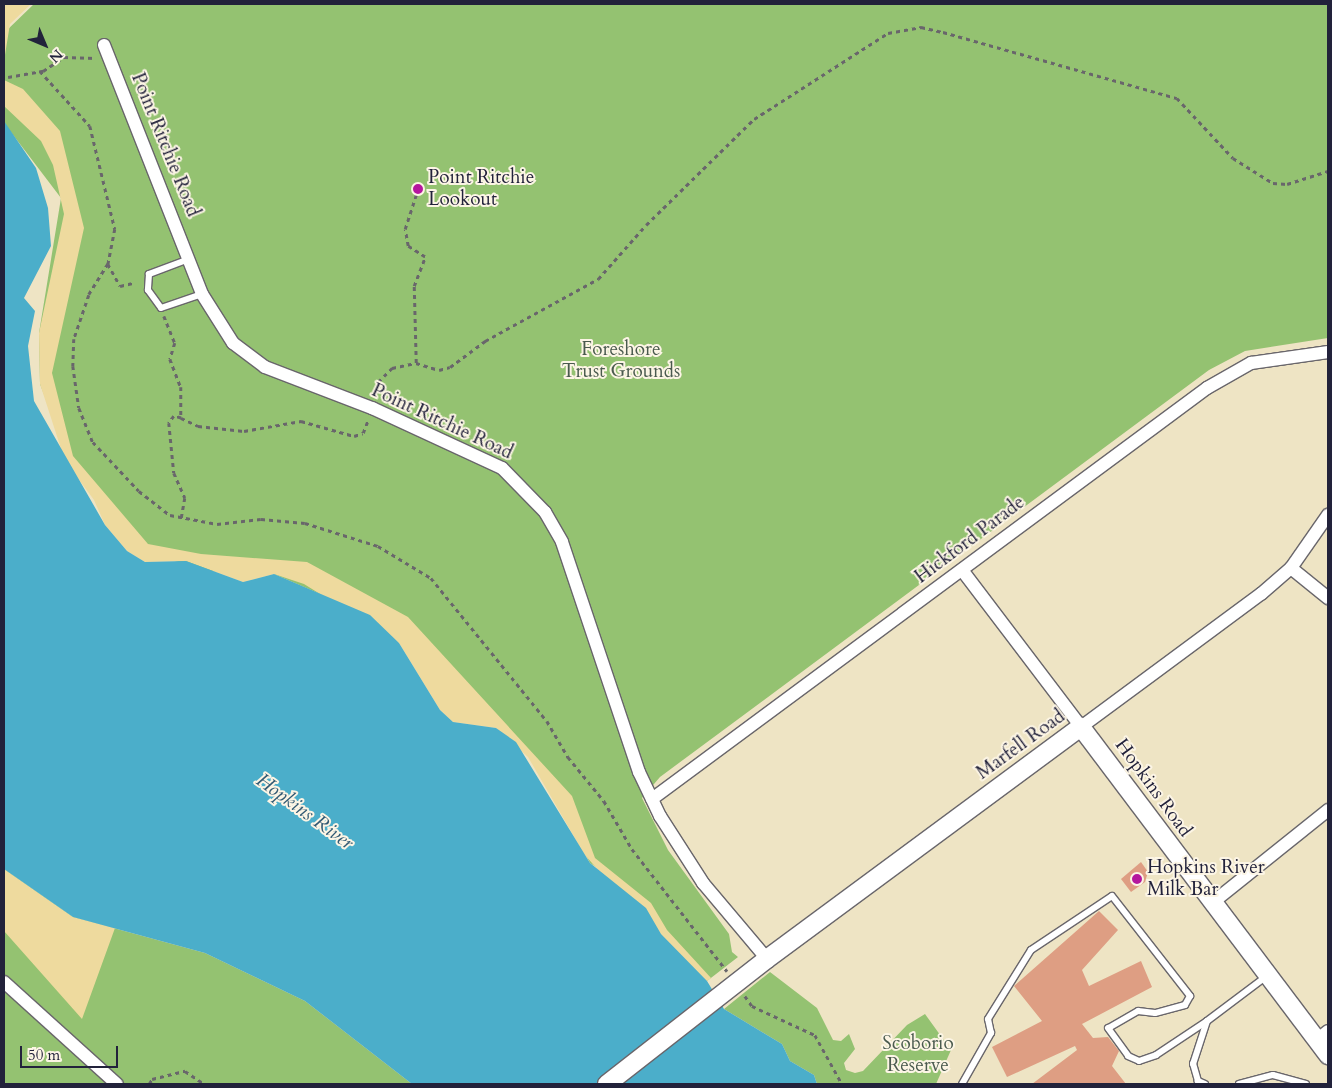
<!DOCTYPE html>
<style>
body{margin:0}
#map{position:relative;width:1332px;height:1088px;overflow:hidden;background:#eee4c4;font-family:Cardo,serif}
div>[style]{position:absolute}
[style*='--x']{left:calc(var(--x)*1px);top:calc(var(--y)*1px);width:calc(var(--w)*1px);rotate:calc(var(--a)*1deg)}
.green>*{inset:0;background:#94c271}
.sand>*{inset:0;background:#eeda9e}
.water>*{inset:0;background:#4baeca}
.building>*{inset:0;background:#de9e83}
.path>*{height:2.5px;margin-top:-1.25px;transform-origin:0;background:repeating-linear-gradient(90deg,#69666b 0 4px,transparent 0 8px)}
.roads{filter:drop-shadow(1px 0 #69666b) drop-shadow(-1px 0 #69666b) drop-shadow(0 1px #69666b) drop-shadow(0 -1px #69666b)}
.lane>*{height:6px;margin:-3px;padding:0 3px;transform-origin:3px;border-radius:3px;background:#fff}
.street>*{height:12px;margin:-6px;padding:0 6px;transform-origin:6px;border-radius:6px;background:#fff}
.secondary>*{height:18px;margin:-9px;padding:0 9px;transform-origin:9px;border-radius:9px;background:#fff}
.dots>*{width:14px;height:14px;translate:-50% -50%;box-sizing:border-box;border:2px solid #fcf5e5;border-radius:50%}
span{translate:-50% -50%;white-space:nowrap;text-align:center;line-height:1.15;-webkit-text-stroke:4px #fcf5e5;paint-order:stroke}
.street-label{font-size:19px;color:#22223b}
.poi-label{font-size:19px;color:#22223b}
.left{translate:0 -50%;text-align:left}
.park-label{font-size:19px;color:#4a5a4e}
.water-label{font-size:20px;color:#325a74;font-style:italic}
.frame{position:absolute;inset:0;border:5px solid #22223b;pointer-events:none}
.north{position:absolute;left:20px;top:20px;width:50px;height:50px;-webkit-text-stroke:4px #fcf5e5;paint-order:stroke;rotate:135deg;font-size:14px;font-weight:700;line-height:20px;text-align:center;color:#22223b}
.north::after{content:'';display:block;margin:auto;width:18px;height:22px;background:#22223b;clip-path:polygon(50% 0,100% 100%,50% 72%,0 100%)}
.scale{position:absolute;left:20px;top:1046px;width:98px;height:22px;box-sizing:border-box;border:2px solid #22223b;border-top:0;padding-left:6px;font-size:15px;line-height:18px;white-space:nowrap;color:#22223b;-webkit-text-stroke:4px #fcf5e5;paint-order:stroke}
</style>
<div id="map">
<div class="green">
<i style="clip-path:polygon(34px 4px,1328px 4px,1328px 338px,1245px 351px,1209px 370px,660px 777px,642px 798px,668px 850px,729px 934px,732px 952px,738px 957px,707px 981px,622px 884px,590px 863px,540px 766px,369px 615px,274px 574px,208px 571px,145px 552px,63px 444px,40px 384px,39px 333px,61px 198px,4px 123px,4px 33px)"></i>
<i style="clip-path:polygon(4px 869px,73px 917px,205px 953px,305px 1001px,412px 1084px,4px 1084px)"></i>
<i style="clip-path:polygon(770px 972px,817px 1008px,833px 1040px,841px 1041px,849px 1034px,855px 1049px,844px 1063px,846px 1070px,855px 1073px,863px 1071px,907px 1025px,925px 1014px,951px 1050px,936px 1084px,817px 1084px,814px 1075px,790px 1061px,782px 1044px,724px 1009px)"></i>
</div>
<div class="sand">
<i style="clip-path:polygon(4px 4px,31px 4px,10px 24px,4px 61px)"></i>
<i style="clip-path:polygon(4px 80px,23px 89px,60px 131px,84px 228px,52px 373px,73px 456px,148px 544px,201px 554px,307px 562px,408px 617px,572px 796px,595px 858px,651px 903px,667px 930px,711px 978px,701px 986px,584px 854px,528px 757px,496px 728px,453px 722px,440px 710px,399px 643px,304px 584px,274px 574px,243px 582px,186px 561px,145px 562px,127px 551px,105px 525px,94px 500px,65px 461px,40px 384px,39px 333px,64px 214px,53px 165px,41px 141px,4px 106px)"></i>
<i style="clip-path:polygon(4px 869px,73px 917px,115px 928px,82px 1019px,4px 931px)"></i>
</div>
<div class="water">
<i style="clip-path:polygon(4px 121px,36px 168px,48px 208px,51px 246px,24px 298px,35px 311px,28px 346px,34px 401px,105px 525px,127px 551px,145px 562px,186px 561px,243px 582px,274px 574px,370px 615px,399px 643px,440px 710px,453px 722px,496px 728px,516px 742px,590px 863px,646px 908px,661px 934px,707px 981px,724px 1009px,782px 1044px,790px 1061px,814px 1075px,817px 1084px,412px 1084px,305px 1001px,205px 953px,73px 917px,4px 869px)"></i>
</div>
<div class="building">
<i style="clip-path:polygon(1141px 862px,1148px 872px,1145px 882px,1131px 892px,1121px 879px)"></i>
<i style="clip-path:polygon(1099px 911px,1118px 930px,1082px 970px,1089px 986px,1141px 961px,1152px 987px,1082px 1024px,1093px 1038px,1108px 1037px,1119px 1051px,1112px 1066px,1126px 1084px,1032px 1084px,1077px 1050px,1075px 1046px,1007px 1077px,992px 1047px,1042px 1021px,1014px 986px)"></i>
</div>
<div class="path">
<i style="--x:40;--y:71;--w:74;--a:47.7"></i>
<i style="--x:90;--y:126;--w:106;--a:76.4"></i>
<i style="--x:115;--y:229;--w:36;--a:101"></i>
<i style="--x:108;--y:264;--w:36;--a:122"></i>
<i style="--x:89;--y:295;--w:46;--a:108.8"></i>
<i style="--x:74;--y:339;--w:27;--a:92"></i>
<i style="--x:73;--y:366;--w:42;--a:81.9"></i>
<i style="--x:79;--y:408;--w:37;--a:68"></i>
<i style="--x:93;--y:442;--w:67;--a:46.8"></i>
<i style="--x:139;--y:491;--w:39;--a:38"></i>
<i style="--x:170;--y:515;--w:48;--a:10.8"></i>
<i style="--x:217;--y:524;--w:44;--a:-6.5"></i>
<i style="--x:261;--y:519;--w:44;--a:5.2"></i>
<i style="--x:305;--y:523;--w:77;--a:17.5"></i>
<i style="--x:378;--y:546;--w:62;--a:31.1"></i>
<i style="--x:431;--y:578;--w:184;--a:51"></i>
<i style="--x:547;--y:721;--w:42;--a:59.7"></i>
<i style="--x:568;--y:757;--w:57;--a:50.7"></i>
<i style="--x:604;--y:801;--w:56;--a:59.7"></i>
<i style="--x:632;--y:849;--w:155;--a:52.1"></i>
<i style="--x:8;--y:77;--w:36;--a:-10"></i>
<i style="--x:43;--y:71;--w:25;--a:-34"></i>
<i style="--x:64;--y:57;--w:32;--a:2"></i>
<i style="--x:108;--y:264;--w:25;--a:61"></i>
<i style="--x:120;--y:286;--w:13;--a:-13"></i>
<i style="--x:164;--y:316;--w:29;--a:68"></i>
<i style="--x:175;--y:343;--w:17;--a:107"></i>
<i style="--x:170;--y:359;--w:30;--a:69"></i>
<i style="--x:181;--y:387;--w:31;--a:90"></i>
<i style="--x:181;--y:418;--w:7;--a:-164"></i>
<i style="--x:174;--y:416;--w:9;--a:126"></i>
<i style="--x:169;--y:423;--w:50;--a:84.3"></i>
<i style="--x:174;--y:473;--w:27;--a:66"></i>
<i style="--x:185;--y:498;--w:22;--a:100"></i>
<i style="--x:416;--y:363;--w:77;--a:-91.5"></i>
<i style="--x:414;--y:286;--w:31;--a:-69"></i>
<i style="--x:425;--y:257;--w:20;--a:-147"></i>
<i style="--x:408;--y:246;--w:17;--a:-100"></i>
<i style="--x:405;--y:229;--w:42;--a:-72"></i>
<i style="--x:375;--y:396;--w:14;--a:-78"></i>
<i style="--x:378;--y:382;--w:20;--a:-45"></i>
<i style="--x:392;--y:368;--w:25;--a:-12"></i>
<i style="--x:416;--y:363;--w:24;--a:17"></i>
<i style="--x:439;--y:370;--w:11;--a:-15"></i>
<i style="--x:450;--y:367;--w:44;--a:-36.6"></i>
<i style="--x:485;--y:341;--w:129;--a:-28.8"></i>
<i style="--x:598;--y:279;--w:72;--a:-48.4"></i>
<i style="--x:646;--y:225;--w:151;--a:-44.5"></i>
<i style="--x:754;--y:119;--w:159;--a:-32.7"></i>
<i style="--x:888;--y:33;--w:34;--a:-10"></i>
<i style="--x:921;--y:27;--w:23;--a:13"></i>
<i style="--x:943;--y:32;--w:243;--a:15.8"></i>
<i style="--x:1177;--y:98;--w:82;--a:47"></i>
<i style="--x:1233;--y:158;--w:47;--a:32"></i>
<i style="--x:1273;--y:183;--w:14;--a:4"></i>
<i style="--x:1287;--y:184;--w:43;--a:-17.6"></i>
<i style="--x:181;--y:418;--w:19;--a:25"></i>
<i style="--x:198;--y:426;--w:46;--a:6.2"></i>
<i style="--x:244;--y:431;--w:58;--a:-10"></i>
<i style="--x:301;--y:421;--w:55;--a:15.8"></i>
<i style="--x:354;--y:436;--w:9;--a:-18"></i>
<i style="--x:363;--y:433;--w:14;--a:-69"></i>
<i style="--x:745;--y:996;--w:12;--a:55"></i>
<i style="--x:752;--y:1006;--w:69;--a:24.7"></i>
<i style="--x:815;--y:1035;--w:56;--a:61.1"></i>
<i style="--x:149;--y:1084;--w:6;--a:-59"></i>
<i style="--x:152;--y:1079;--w:34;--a:-14"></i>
<i style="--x:185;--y:1071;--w:23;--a:34"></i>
</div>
<div class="roads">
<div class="lane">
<i style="--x:189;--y:259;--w:43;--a:159.4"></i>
<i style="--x:149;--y:274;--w:16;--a:94"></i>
<i style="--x:148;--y:290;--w:22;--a:54"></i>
<i style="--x:161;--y:308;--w:43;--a:-18.9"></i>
<i style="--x:962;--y:1084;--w:59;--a:-60.4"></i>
<i style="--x:991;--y:1033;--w:14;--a:-102"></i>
<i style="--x:988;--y:1019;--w:81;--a:-58.1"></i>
<i style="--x:1031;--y:950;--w:97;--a:-33.7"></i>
<i style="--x:1112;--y:896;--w:127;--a:52"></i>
<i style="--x:1190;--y:996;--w:10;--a:119"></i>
<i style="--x:1185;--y:1005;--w:31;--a:165"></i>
<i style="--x:1155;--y:1013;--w:17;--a:-173"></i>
<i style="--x:1138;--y:1011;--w:34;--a:150"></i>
<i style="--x:1108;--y:1028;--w:34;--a:54"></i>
<i style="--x:1128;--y:1056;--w:12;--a:24"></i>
<i style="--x:1139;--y:1061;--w:18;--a:-19"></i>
<i style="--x:1156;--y:1055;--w:61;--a:-33.7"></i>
<i style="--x:1205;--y:1084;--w:8;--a:-157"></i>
<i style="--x:1198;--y:1081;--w:18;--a:-106"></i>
<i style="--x:1193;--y:1064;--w:45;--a:-72"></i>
<i style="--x:1207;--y:1021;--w:75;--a:-36.9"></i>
<i style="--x:1239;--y:1084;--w:35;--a:-15"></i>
<i style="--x:1273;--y:1075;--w:34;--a:15"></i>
</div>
<div class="street">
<i style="--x:104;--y:45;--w:268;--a:68.5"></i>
<i style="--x:202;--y:294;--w:58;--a:57.7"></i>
<i style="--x:233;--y:343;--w:40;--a:37"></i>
<i style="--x:265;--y:367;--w:115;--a:21"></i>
<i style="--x:372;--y:408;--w:143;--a:24.8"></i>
<i style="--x:502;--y:468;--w:62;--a:45.7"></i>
<i style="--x:545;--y:512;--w:34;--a:60"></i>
<i style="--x:562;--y:542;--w:243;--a:71.5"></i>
<i style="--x:639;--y:772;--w:49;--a:64.5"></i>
<i style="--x:660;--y:816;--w:80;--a:57.3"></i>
<i style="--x:703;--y:883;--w:99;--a:49.9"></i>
<i style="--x:1291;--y:568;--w:48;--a:39"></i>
<i style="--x:962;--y:570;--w:197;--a:52.8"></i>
<i style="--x:1081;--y:727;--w:224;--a:-36.5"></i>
<i style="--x:1261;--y:594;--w:40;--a:-41"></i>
<i style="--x:1291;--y:568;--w:65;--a:-55.1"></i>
<i style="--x:652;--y:799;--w:691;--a:-36.52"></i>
<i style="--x:1207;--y:388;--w:51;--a:-29.6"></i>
<i style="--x:1251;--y:363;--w:78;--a:-8.1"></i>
<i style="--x:1212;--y:903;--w:149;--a:-38.7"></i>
<i style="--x:4;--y:982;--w:152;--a:42.1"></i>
<i style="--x:1317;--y:1040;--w:14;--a:-39"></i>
</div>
<div class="secondary">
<i style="--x:607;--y:1084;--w:203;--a:-38"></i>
<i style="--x:767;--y:959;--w:390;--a:-36.5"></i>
<i style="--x:1081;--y:727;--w:411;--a:53"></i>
</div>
</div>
<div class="dots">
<i style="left:418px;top:189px;background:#b5179e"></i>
<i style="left:1137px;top:879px;background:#b5179e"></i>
</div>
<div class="street-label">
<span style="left:165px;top:145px;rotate:68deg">Point Ritchie Road</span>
<span style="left:442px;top:422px;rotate:25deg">Point Ritchie Road</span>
<span style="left:970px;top:540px;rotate:-37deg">Hickford Parade</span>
<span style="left:1021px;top:745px;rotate:-36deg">Marfell Road</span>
<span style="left:1153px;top:788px;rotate:54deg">Hopkins Road</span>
</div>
<div class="poi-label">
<span class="left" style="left:428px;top:189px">Point Ritchie<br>Lookout</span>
<span class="left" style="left:1147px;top:879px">Hopkins River<br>Milk Bar</span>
</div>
<div class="park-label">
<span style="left:621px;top:361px">Foreshore<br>Trust Grounds</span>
<span style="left:918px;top:1055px">Scoborio<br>Reserve</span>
</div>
<div class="water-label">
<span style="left:305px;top:811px;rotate:36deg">Hopkins River</span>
</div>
<div class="frame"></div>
<div class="north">N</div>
<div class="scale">50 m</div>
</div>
